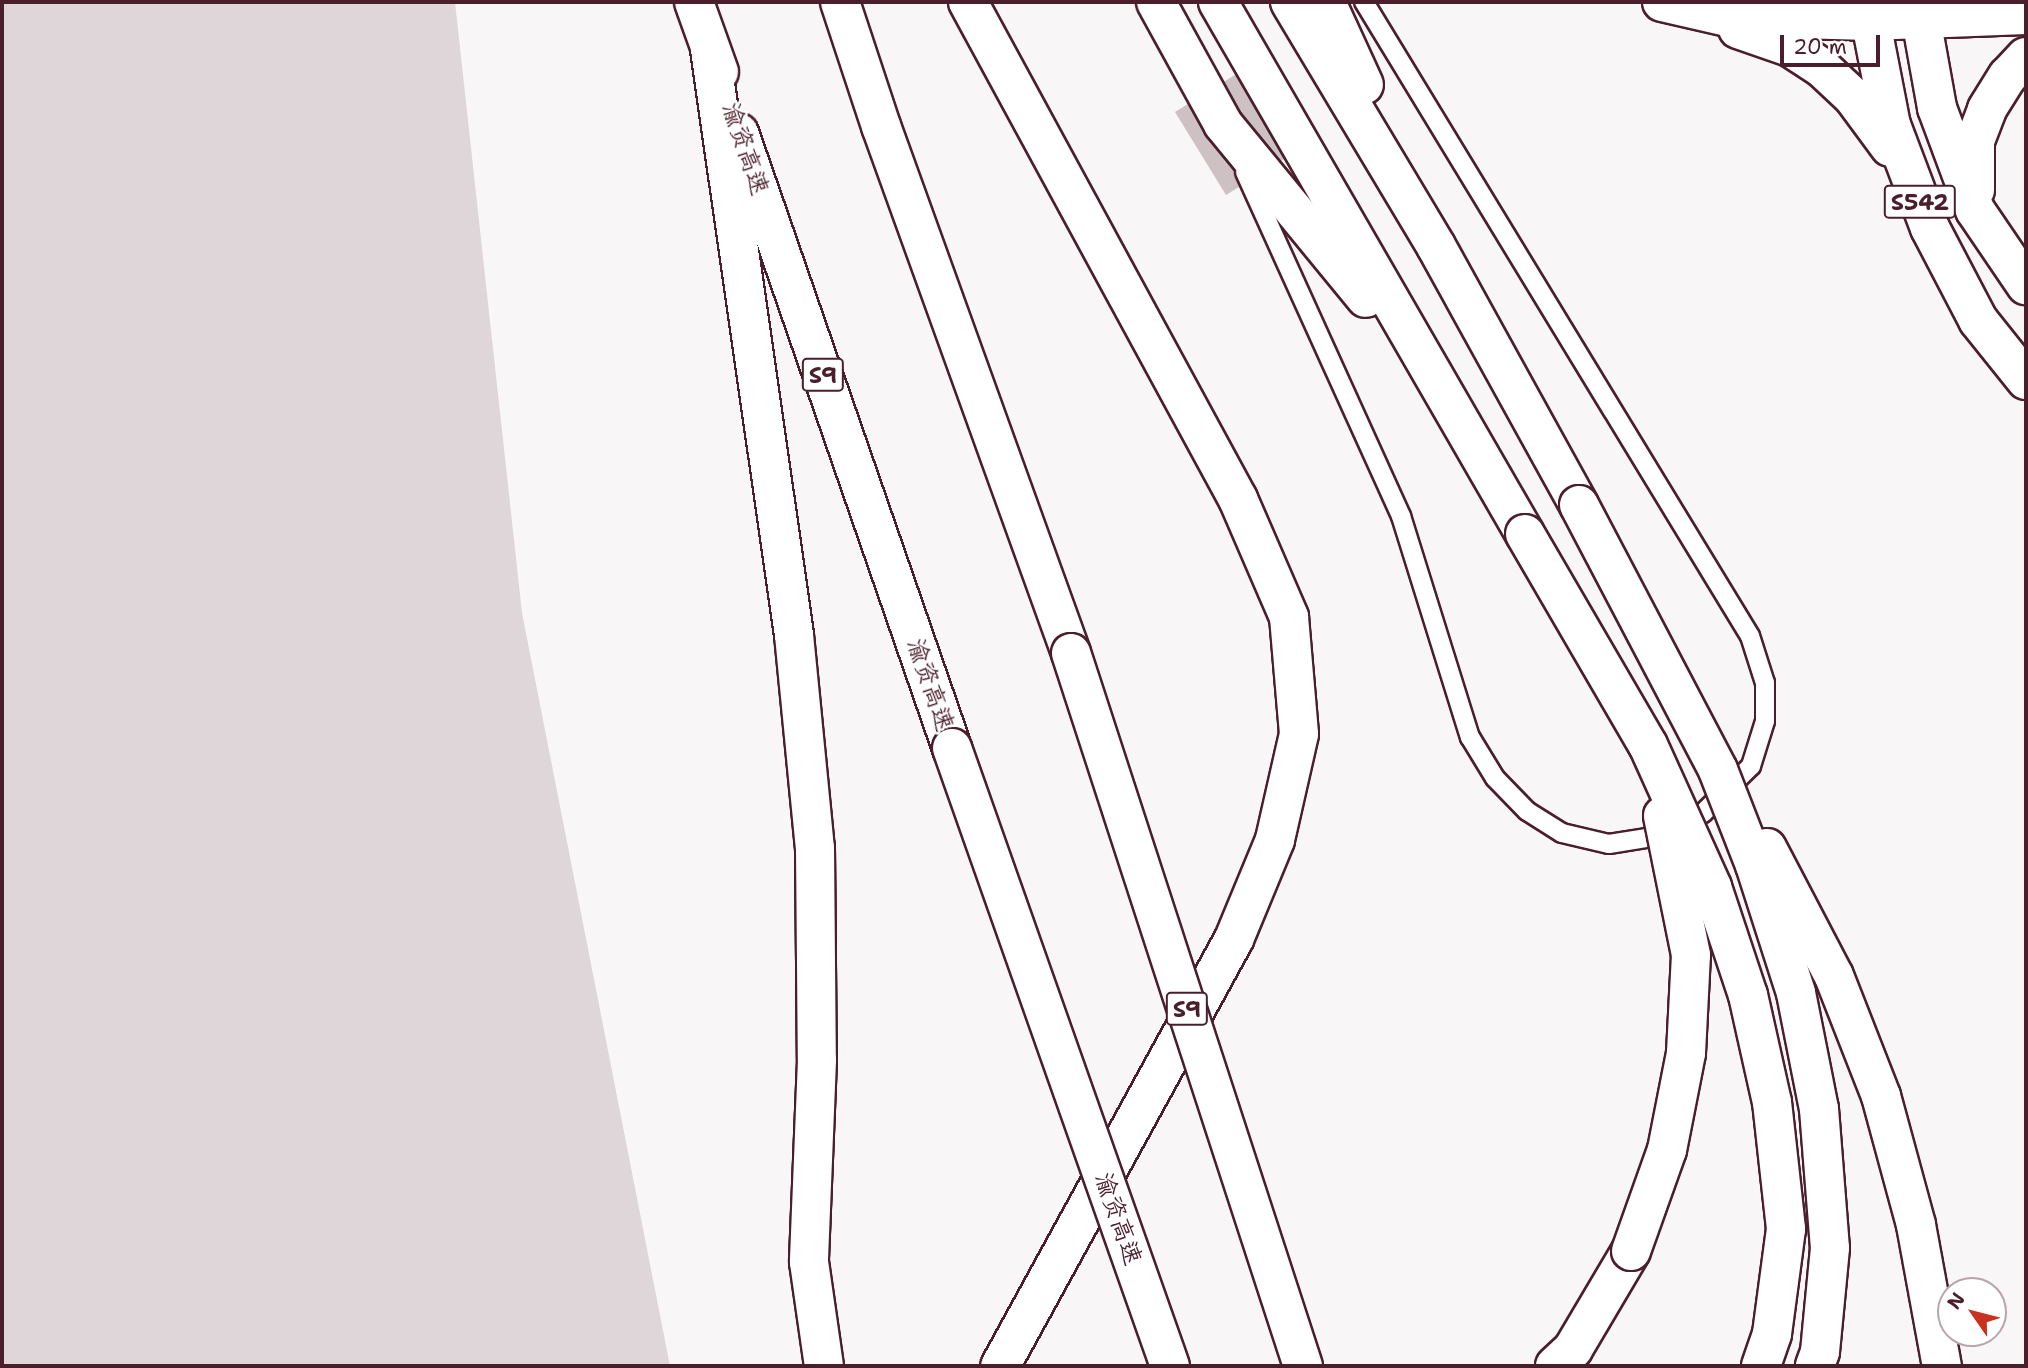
<!DOCTYPE html>
<meta charset="utf-8">
<style>
body{margin:0}
#map{position:relative;width:2028px;height:1368px;overflow:hidden;background:#f8f6f7;font-family:"Shantell Sans","LXGW WenKai TC",sans-serif}
div>[style]{position:absolute}
[style*='--x']{left:calc(var(--x)*1px);top:calc(var(--y)*1px);width:calc(var(--w)*1px);rotate:calc(var(--a)*1deg)}
.green>*{inset:0;background:#ded6d9}
.building>*{inset:0;background:#cdc1c4}
.roads{filter:drop-shadow(2px 0 #4a1f2b) drop-shadow(-2px 0 #4a1f2b) drop-shadow(0 2px #4a1f2b) drop-shadow(0 -2px #4a1f2b)}
.lane>*{height:18px;margin:-9px;padding:0 9px;transform-origin:9px;border-radius:9px;background:#fff}
.primary>*{height:38px;margin:-19px;padding:0 19px;transform-origin:19px;border-radius:19px;background:#fff}
.highway>*{height:38px;margin:-19px;padding:0 19px;transform-origin:19px;border-radius:19px;background:#fff}
.bridges{filter:drop-shadow(2px 0 #4a1f2b) drop-shadow(-2px 0 #4a1f2b) drop-shadow(0 2px #4a1f2b) drop-shadow(0 -2px #4a1f2b)}
.highway-bridge>*{height:38px;margin:-19px;padding:0 19px;transform-origin:19px;border-radius:19px;background:#fff}
span{translate:-50% -50%;white-space:nowrap;text-align:center;line-height:1.15;-webkit-text-stroke:5px #fff;paint-order:stroke}
.shield-label span{padding:2px 5px;background:#fff;border:2px solid;border-radius:5px;-webkit-text-stroke-width:0}
.shield-label{font-size:23px;color:#4a1f2b;font-weight:700}
.street-label{font-size:24px;color:#4a1f2b}
.frame{position:absolute;inset:0;border:4px solid #4a1f2b;pointer-events:none}
.north{position:absolute;left:1937px;top:1277px;width:70px;height:70px;box-sizing:border-box;background:#fff;border:2px solid #b7a5aa;border-radius:50%;rotate:305deg;font-size:19px;font-weight:700;line-height:28px;text-align:center;color:#4a1f2b}
.north::after{content:'';display:block;margin:auto;width:24px;height:32px;background:#c8321e;clip-path:polygon(50% 0,100% 100%,50% 72%,0 100%)}
.scale{position:absolute;left:1780px;top:35px;width:100px;height:32px;box-sizing:border-box;border:4px solid #4a1f2b;border-top:0;padding-left:9px;font-size:21px;line-height:24px;white-space:nowrap;color:#4a1f2b;-webkit-text-stroke:5px #fff;paint-order:stroke}
</style>
<div id="map">
<div class="green">
<i style="clip-path:polygon(2px 2px,455px 2px,522px 613px,670px 1366px,2px 1366px)"></i>
</div>
<div class="building">
<i style="clip-path:polygon(1238px 73px,1289px 156px,1226px 195px,1175px 112px)"></i>
</div>
<div class="roads">
<div class="lane">
<i style="--x:1245;--y:172;--w:378;--a:65.6"></i>
<i style="--x:1401;--y:516;--w:232;--a:72.7"></i>
<i style="--x:1470;--y:737;--w:48;--a:58.6"></i>
<i style="--x:1495;--y:778;--w:46;--a:45.9"></i>
<i style="--x:1527;--y:811;--w:41;--a:32.2"></i>
<i style="--x:1562;--y:833;--w:48;--a:13.2"></i>
<i style="--x:1609;--y:844;--w:45;--a:-9"></i>
<i style="--x:1653;--y:837;--w:55;--a:-25.6"></i>
<i style="--x:1703;--y:813;--w:67;--a:-44.4"></i>
<i style="--x:1751;--y:766;--w:47;--a:-72.7"></i>
<i style="--x:1765;--y:721;--w:38;--a:-90"></i>
<i style="--x:1765;--y:683;--w:49;--a:-107.7"></i>
<i style="--x:1750;--y:636;--w:742;--a:-121.33"></i>
</div>
<div class="primary">
<i style="--x:1156;--y:2;--w:139;--a:61.2"></i>
<i style="--x:1662;--y:2;--w:67;--a:13"></i>
<i style="--x:1727;--y:17;--w:142;--a:1.6"></i>
<i style="--x:1869;--y:21;--w:157;--a:-2.2"></i>
<i style="--x:1867;--y:2;--w:125;--a:79"></i>
<i style="--x:1891;--y:125;--w:110;--a:69.3"></i>
<i style="--x:1930;--y:228;--w:104;--a:62.4"></i>
<i style="--x:1978;--y:320;--w:77;--a:51.3"></i>
<i style="--x:1918;--y:2;--w:108;--a:79.8"></i>
<i style="--x:1937;--y:108;--w:109;--a:69.6"></i>
<i style="--x:1975;--y:210;--w:91;--a:55.8"></i>
<i style="--x:1738;--y:29;--w:55;--a:19.1"></i>
<i style="--x:1790;--y:47;--w:38;--a:33"></i>
<i style="--x:1822;--y:68;--w:42;--a:43.1"></i>
<i style="--x:1853;--y:97;--w:62;--a:53.5"></i>
<i style="--x:1975;--y:190;--w:49;--a:-90"></i>
<i style="--x:1975;--y:141;--w:34;--a:-69"></i>
<i style="--x:1987;--y:109;--w:39;--a:-58"></i>
<i style="--x:2008;--y:76;--w:26;--a:-47"></i>
</div>
<div class="highway">
<i style="--x:694;--y:2;--w:74;--a:70.3"></i>
<i style="--x:840;--y:2;--w:131;--a:71.7"></i>
<i style="--x:881;--y:126;--w:560;--a:70.17"></i>
<i style="--x:968;--y:2;--w:566;--a:61.49"></i>
<i style="--x:1238;--y:499;--w:129;--a:66.6"></i>
<i style="--x:1289;--y:617;--w:117;--a:85.1"></i>
<i style="--x:1299;--y:734;--w:109;--a:102.8"></i>
<i style="--x:1275;--y:840;--w:107;--a:112.5"></i>
<i style="--x:1234;--y:939;--w:487;--a:118.7"></i>
<i style="--x:1218;--y:2;--w:614;--a:60.01"></i>
<i style="--x:1290;--y:2;--w:284;--a:59.1"></i>
<i style="--x:1436;--y:246;--w:296;--a:61.1"></i>
<i style="--x:1326;--y:2;--w:91;--a:65.4"></i>
<i style="--x:710;--y:49;--w:592;--a:81.84"></i>
<i style="--x:794;--y:635;--w:214;--a:84.4"></i>
<i style="--x:815;--y:848;--w:212;--a:89.5"></i>
<i style="--x:817;--y:1060;--w:202;--a:92.3"></i>
<i style="--x:809;--y:1262;--w:105;--a:81.8"></i>
<i style="--x:1223;--y:124;--w:225;--a:50.6"></i>
<i style="--x:739;--y:133;--w:651;--a:70.9"></i>
<i style="--x:1555;--y:1366;--w:25;--a:-43"></i>
<i style="--x:1573;--y:1349;--w:114;--a:-59.4"></i>
</div>
</div>
<div class="bridges">
<div class="highway-bridge">
<i style="--x:1579;--y:505;--w:299;--a:62.3"></i>
<i style="--x:1718;--y:770;--w:102;--a:68.7"></i>
<i style="--x:1755;--y:865;--w:134;--a:72.2"></i>
<i style="--x:1796;--y:993;--w:118;--a:78.8"></i>
<i style="--x:1819;--y:1109;--w:139;--a:85.5"></i>
<i style="--x:1830;--y:1248;--w:104;--a:95.5"></i>
<i style="--x:1820;--y:1352;--w:15;--a:110"></i>
<i style="--x:1525;--y:534;--w:244;--a:59.8"></i>
<i style="--x:1648;--y:745;--w:156;--a:65.7"></i>
<i style="--x:1712;--y:887;--w:114;--a:71.6"></i>
<i style="--x:1748;--y:995;--w:110;--a:77.4"></i>
<i style="--x:1772;--y:1102;--w:128;--a:83.7"></i>
<i style="--x:1786;--y:1229;--w:106;--a:97.6"></i>
<i style="--x:1772;--y:1334;--w:34;--a:109"></i>
<i style="--x:1071;--y:653;--w:750;--a:71.98"></i>
<i style="--x:952;--y:748;--w:655;--a:70.57"></i>
<i style="--x:1767;--y:848;--w:144;--a:62.4"></i>
<i style="--x:1834;--y:976;--w:129;--a:68.6"></i>
<i style="--x:1881;--y:1096;--w:134;--a:74.8"></i>
<i style="--x:1916;--y:1225;--w:143;--a:79.6"></i>
<i style="--x:1631;--y:1251;--w:107;--a:-70.4"></i>
<i style="--x:1667;--y:1150;--w:99;--a:-78.9"></i>
<i style="--x:1686;--y:1053;--w:98;--a:-87.1"></i>
<i style="--x:1691;--y:955;--w:142;--a:-101.4"></i>
</div>
</div>
<div class="shield-label">
<span style="left:1920px;top:202px">S542</span>
<span style="left:823px;top:375px">S9</span>
<span style="left:1187px;top:1009px">S9</span>
</div>
<div class="street-label">
<span style="left:745px;top:149px;rotate:71deg">渝资高速</span>
<span style="left:930px;top:685px;rotate:71deg">渝资高速</span>
<span style="left:1118px;top:1219px;rotate:71deg">渝资高速</span>
</div>
<div class="frame"></div>
<div class="north">N</div>
<div class="scale">20 m</div>
</div>
